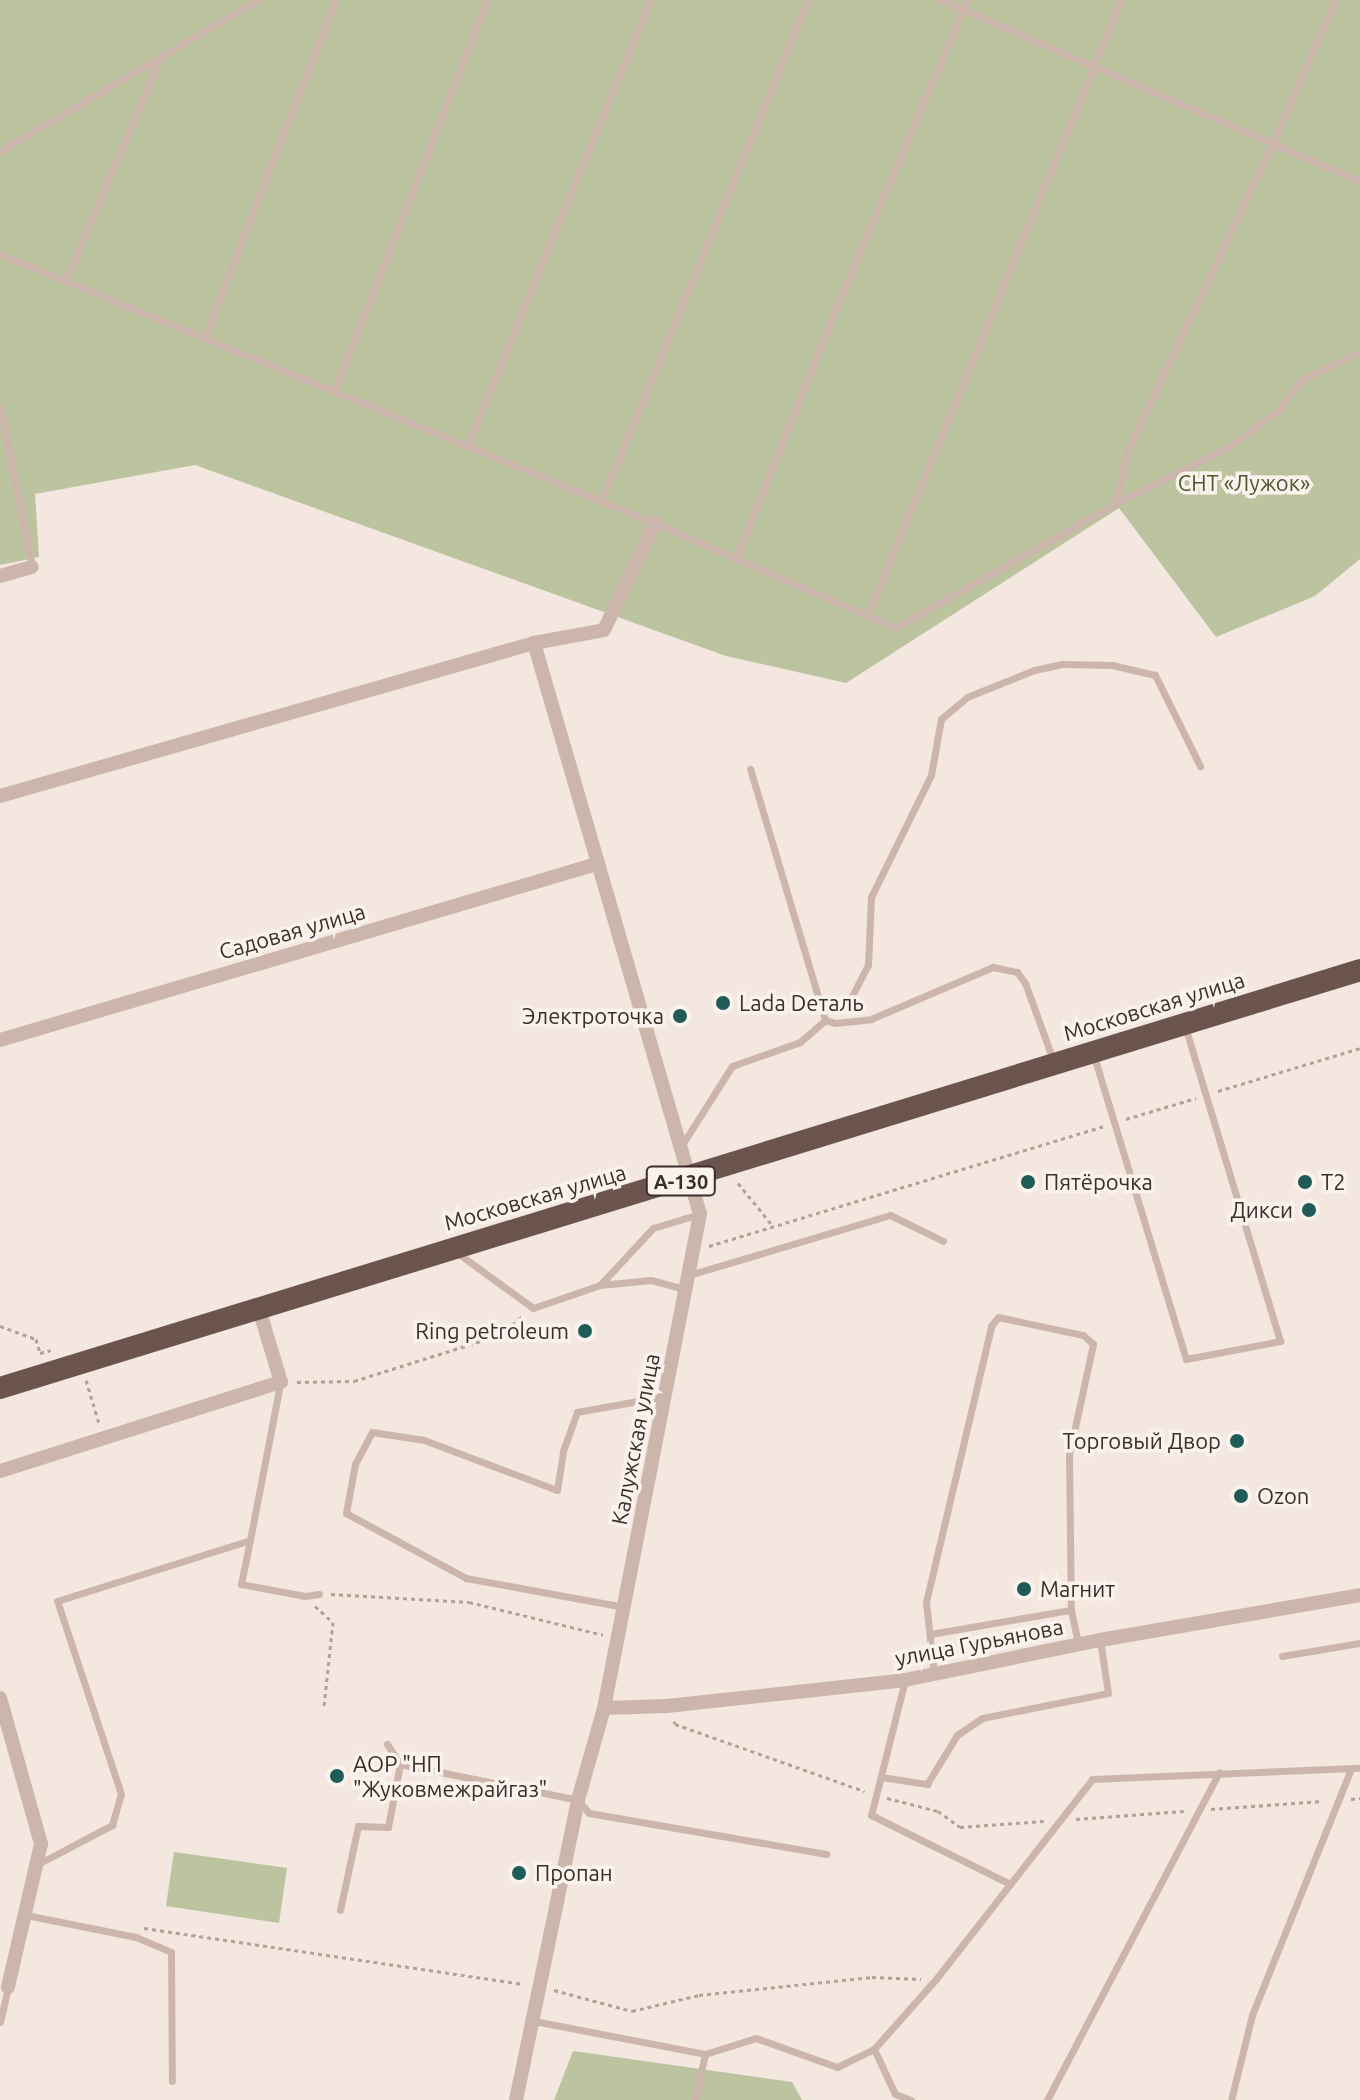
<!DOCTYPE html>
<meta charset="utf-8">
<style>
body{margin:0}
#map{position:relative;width:1360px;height:2100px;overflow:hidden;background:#f3e7e0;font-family:Ubuntu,sans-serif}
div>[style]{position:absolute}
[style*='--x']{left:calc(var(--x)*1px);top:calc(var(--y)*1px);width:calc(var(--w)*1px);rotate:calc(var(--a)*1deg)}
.green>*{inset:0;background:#bcc39f}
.path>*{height:3px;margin-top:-1.5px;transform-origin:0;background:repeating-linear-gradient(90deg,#b89f95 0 4px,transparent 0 8px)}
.service>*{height:7px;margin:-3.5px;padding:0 3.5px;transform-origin:3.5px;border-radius:3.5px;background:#ccb6ab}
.minor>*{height:14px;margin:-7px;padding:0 7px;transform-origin:7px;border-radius:7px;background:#ccb6ab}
.trunk>*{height:22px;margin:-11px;padding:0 11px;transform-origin:11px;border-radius:11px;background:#6b544e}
.dots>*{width:22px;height:22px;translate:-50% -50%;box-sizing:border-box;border:4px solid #faf2ec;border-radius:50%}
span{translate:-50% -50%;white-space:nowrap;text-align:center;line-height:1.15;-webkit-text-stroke:7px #faf2ec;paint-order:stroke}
.shield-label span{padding:2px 6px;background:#faf2ec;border:2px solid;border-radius:6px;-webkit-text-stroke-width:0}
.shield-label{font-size:20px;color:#3a2d2a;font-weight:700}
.park-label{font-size:22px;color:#4e582e}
.street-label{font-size:22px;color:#3a2d2a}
.poi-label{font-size:22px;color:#3a2d2a}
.left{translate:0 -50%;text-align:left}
.right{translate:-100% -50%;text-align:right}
</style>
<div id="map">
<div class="green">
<i style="clip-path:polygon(0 0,1360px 0,1360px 559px,1315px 596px,1216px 637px,1119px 508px,846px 683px,726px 656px,195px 465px,35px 494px,39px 557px,0 565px)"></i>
<i style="clip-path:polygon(174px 1852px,287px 1868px,279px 1923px,166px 1906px)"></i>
<i style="clip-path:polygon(573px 2051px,792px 2082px,802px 2100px,554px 2100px)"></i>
</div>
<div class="path">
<i style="--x:1218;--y:1091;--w:148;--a:-16.8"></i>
<i style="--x:1126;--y:1119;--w:73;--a:-16.7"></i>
<i style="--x:738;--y:1183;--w:55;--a:50.9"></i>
<i style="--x:709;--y:1246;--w:413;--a:-16.9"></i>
<i style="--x:0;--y:1326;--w:38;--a:20"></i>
<i style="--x:36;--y:1339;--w:15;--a:74"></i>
<i style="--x:40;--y:1353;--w:11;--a:-15"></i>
<i style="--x:86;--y:1380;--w:45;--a:73.2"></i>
<i style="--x:297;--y:1382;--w:57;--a:-1"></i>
<i style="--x:354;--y:1381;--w:153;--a:-17.5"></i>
<i style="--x:500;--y:1335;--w:30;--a:-40"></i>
<i style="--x:331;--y:1594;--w:138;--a:3.3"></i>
<i style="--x:469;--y:1602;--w:138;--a:13.8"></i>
<i style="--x:315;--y:1606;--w:24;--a:42"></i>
<i style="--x:333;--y:1622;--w:84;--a:96.1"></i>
<i style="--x:674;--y:1721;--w:3;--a:72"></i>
<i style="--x:675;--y:1724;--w:201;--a:19.5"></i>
<i style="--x:887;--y:1798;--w:53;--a:14.3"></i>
<i style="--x:938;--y:1811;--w:27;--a:36"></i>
<i style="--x:960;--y:1827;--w:84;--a:-4.1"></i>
<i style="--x:1351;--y:1799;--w:9;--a:-6"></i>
<i style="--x:1211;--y:1809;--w:112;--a:-4.1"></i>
<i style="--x:1076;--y:1819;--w:108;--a:-4.2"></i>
<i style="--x:144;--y:1928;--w:383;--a:8.4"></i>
<i style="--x:554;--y:1990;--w:81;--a:15.1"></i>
<i style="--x:632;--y:2011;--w:69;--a:-13.4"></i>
<i style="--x:699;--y:1995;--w:174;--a:-5.9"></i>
<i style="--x:872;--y:1977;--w:49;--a:2.3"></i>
</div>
<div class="service">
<i style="--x:941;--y:0;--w:456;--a:23.4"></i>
<i style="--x:0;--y:151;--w:298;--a:-30.4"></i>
<i style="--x:0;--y:254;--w:708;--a:22.33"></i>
<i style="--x:655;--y:523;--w:262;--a:23.6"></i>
<i style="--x:895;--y:628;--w:253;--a:-29.4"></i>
<i style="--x:1115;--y:504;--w:57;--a:-76.7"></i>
<i style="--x:1128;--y:449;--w:340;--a:-64.7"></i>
<i style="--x:1273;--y:142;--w:155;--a:-66.4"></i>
<i style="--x:65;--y:281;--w:242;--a:-66.9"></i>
<i style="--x:204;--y:338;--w:362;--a:-68.8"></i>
<i style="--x:334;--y:391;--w:420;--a:-68.6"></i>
<i style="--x:0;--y:408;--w:162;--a:78.6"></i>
<i style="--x:467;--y:446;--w:482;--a:-67.7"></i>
<i style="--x:601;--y:501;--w:542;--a:-67.55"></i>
<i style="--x:1115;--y:504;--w:124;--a:-26.8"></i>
<i style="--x:1226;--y:448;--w:62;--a:-35.2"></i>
<i style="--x:1277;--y:412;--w:41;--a:-52"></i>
<i style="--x:1302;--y:380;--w:64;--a:-25.8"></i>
<i style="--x:735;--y:560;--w:282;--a:-68.2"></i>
<i style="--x:840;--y:298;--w:324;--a:-66.9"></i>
<i style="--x:867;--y:616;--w:666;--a:-67.59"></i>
<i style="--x:821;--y:1007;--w:31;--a:-17"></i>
<i style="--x:851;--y:998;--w:37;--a:-63"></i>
<i style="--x:868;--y:965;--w:68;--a:-87.5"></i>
<i style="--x:871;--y:897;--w:136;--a:-63.8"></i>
<i style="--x:931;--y:775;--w:57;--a:-79.9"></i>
<i style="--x:941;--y:719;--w:34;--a:-40"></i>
<i style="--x:967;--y:697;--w:72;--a:-21.9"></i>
<i style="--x:1034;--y:670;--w:30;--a:-12"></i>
<i style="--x:1063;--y:664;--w:49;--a:1.2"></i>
<i style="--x:1112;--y:665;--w:44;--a:13.1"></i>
<i style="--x:1155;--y:675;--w:102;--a:63.7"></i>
<i style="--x:825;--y:1020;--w:10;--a:17"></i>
<i style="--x:835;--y:1023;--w:36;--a:-6"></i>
<i style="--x:871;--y:1019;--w:133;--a:-23.1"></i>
<i style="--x:993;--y:967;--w:25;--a:12"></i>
<i style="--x:1017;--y:972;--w:14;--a:54"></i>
<i style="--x:1025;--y:983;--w:82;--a:70"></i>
<i style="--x:1093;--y:1053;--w:320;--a:73.1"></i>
<i style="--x:1186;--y:1359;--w:96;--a:-10.8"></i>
<i style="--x:1280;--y:1341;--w:328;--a:-106.8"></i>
<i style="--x:682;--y:1145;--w:93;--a:-57.7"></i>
<i style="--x:732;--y:1066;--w:72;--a:-19.4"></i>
<i style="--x:800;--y:1042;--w:33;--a:-41"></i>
<i style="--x:825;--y:1020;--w:262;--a:-106.6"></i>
<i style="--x:456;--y:1252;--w:95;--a:36"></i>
<i style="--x:533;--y:1308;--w:71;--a:-18.9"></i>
<i style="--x:600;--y:1285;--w:78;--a:-47.1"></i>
<i style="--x:653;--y:1228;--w:48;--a:-16.9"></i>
<i style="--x:689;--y:1275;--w:210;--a:-16.6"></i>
<i style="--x:890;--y:1215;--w:59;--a:26.1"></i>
<i style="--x:600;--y:1285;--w:51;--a:-5.6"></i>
<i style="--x:651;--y:1280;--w:35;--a:15"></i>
<i style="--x:250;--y:1540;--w:45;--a:101.6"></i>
<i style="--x:241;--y:1584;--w:65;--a:10.6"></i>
<i style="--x:305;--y:1596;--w:14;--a:-8"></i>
<i style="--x:624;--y:1607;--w:161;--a:-169.6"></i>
<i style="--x:466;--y:1578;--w:136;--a:-151.6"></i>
<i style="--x:346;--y:1513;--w:50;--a:-79.6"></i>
<i style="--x:355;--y:1464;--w:36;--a:-62"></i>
<i style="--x:372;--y:1432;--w:53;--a:8.7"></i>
<i style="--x:424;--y:1440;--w:142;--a:20.6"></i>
<i style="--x:557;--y:1490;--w:39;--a:-81"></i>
<i style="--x:563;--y:1451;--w:41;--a:-70.3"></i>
<i style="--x:577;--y:1412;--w:90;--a:-10.2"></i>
<i style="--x:930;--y:1634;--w:143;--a:-9.7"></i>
<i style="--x:1282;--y:1656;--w:79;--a:-9.5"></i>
<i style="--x:934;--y:1675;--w:73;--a:-96.3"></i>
<i style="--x:926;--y:1602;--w:284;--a:-76.7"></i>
<i style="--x:991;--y:1326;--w:11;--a:-52"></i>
<i style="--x:998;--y:1317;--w:87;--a:12"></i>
<i style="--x:1083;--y:1335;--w:13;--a:42"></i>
<i style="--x:1093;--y:1344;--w:114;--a:102.2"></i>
<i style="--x:1069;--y:1455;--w:155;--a:89.3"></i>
<i style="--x:1071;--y:1610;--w:35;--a:78"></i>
<i style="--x:905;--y:1680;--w:139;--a:104.1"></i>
<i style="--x:871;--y:1815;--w:155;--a:26.4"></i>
<i style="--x:387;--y:1744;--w:24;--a:57"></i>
<i style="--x:881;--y:1777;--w:47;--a:8.7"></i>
<i style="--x:927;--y:1784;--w:57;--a:-58.5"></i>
<i style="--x:957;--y:1735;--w:30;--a:-34"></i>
<i style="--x:982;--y:1718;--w:128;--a:-11.2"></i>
<i style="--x:1108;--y:1693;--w:54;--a:-98.6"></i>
<i style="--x:38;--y:1864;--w:84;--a:-27.8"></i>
<i style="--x:112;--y:1825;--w:32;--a:-74"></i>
<i style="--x:121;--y:1794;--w:203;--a:-108.3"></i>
<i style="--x:57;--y:1601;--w:202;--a:-17.5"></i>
<i style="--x:250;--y:1540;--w:159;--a:-79.1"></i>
<i style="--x:340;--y:1910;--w:86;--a:-77.9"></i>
<i style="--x:358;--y:1826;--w:30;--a:2"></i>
<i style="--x:388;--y:1827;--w:64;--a:-79.2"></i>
<i style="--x:400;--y:1764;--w:182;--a:11.4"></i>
<i style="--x:578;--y:1800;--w:17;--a:50"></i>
<i style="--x:589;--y:1813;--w:241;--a:9.8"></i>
<i style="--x:26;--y:1915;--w:112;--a:11.3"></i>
<i style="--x:136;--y:1937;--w:38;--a:23"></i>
<i style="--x:171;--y:1952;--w:129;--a:89.6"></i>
<i style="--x:534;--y:2021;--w:174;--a:10.9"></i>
<i style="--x:705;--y:2054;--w:47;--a:102.3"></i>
<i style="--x:0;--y:2022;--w:36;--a:-77"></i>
<i style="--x:705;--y:2054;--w:53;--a:-17.4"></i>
<i style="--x:756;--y:2038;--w:86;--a:19.7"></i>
<i style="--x:837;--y:2067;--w:41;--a:-25.9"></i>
<i style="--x:911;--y:2100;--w:17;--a:-159"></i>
<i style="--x:895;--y:2094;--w:50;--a:-115"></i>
<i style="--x:874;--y:2049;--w:94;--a:-48.5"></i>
<i style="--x:936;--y:1979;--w:254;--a:-52"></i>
<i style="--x:1092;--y:1779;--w:268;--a:-2.4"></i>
<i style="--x:1047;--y:2100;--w:370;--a:-62.3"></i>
<i style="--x:1231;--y:2100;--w:88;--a:-76.1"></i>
<i style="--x:1252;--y:2015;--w:265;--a:-68.1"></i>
</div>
<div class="minor">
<i style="--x:0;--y:576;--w:33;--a:-16"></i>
<i style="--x:0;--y:796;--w:555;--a:-15.99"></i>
<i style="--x:0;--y:1040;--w:622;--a:-16.43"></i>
<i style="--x:0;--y:1471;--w:295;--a:-17.6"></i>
<i style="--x:281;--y:1382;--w:76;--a:-106.8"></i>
<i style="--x:0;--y:1698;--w:152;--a:74.3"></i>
<i style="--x:41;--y:1844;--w:147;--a:103"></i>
<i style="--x:604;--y:1708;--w:63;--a:-1.8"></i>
<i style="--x:667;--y:1706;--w:239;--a:-6.2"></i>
<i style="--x:905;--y:1680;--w:199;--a:-11.6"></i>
<i style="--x:1100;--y:1640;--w:264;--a:-9.8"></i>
<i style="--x:516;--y:2100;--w:306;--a:-78.3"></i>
<i style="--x:578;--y:1800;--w:96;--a:-74.2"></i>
<i style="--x:604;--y:1708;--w:503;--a:-79"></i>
<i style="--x:700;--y:1214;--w:595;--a:-106.21"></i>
<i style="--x:534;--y:643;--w:71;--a:-10.5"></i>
<i style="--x:604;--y:630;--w:119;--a:-64.5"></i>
</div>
<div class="trunk">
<i style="--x:0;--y:1388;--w:1423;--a:-17.08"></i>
</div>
<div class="dots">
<i style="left:723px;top:1003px;background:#1f5c58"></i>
<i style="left:680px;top:1016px;background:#1f5c58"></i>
<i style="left:1028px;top:1182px;background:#1f5c58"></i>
<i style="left:1305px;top:1182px;background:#1f5c58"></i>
<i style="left:1309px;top:1210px;background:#1f5c58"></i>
<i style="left:585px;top:1331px;background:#1f5c58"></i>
<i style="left:1237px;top:1441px;background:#1f5c58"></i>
<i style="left:1241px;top:1496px;background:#1f5c58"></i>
<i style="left:1024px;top:1589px;background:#1f5c58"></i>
<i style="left:337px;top:1776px;background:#1f5c58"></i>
<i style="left:519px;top:1873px;background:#1f5c58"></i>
</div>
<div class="shield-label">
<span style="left:681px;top:1181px">А-130</span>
</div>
<div class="park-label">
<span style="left:1244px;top:483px">СНТ «Лужок»</span>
</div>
<div class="street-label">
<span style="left:292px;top:931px;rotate:-16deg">Садовая улица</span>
<span style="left:1154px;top:1006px;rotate:-17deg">Московская улица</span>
<span style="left:535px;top:1197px;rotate:-16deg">Московская улица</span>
<span style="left:635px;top:1439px;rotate:-79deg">Калужская улица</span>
<span style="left:979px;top:1642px;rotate:-11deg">улица Гурьянова</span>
</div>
<div class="poi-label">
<span class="left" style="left:739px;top:1003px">Lada Dеталь</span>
<span class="right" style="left:664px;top:1016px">Электроточка</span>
<span class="left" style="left:1044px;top:1182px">Пятёрочка</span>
<span class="left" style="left:1321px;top:1182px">T2</span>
<span class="right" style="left:1293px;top:1210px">Дикси</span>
<span class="right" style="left:569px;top:1331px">Ring petroleum</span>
<span class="right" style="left:1221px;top:1441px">Торговый Двор</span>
<span class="left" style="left:1257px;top:1496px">Ozon</span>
<span class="left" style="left:1040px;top:1589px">Магнит</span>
<span class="left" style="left:353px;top:1776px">АОР "НП<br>"Жуковмежрайгаз"</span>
<span class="left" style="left:535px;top:1873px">Пропан</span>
</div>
</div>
